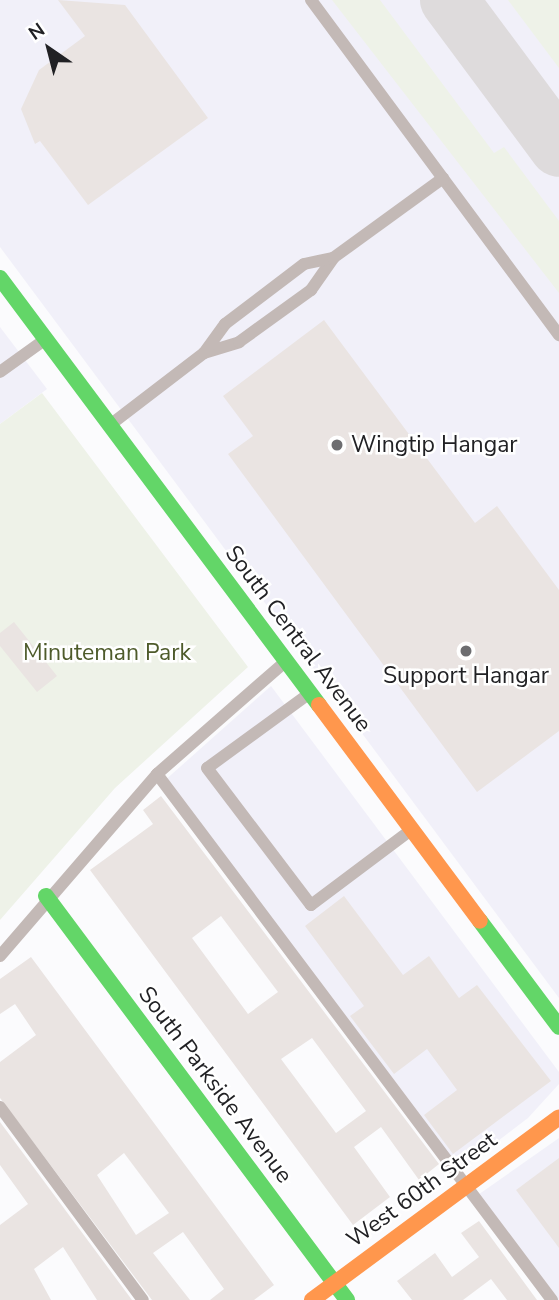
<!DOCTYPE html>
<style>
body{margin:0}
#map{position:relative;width:559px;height:1300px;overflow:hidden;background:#fbfbfd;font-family:"Nunito Sans",sans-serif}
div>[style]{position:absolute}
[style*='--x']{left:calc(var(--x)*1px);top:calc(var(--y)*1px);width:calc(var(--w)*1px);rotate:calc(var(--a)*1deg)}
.built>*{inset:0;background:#f1f0f9}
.green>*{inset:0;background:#eef2e8}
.taxiway>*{height:58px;margin:-29px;padding:0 29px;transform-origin:29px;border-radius:29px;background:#dedbdc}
.building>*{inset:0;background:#eae4e2}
.lane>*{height:12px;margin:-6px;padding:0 6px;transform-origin:6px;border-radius:6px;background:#c3b9b6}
.fast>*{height:16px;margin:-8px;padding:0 8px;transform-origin:8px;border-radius:8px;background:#63d668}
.slow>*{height:16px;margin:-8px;padding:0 8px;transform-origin:8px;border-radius:8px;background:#ff974d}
.dots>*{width:19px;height:19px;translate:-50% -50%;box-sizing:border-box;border:4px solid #fff;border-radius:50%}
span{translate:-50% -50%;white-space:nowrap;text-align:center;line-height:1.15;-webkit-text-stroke:5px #fff;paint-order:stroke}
.poi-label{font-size:23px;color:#212124}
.left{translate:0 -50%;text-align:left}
.street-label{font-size:23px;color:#212124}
.park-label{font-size:23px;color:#4e5b2b}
.north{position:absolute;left:14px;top:14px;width:70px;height:70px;-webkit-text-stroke:5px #fff;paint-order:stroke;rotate:325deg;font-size:19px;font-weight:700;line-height:28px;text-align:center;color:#212124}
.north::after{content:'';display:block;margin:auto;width:24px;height:32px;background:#212124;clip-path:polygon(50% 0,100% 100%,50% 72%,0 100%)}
</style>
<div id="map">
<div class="built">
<i style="clip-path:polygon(0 0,559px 0,559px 998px,0 247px)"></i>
<i style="clip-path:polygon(0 327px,47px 389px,0 424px)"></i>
<i style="clip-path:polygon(271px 686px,559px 1072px,559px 1084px,528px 1118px,456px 1173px,163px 782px)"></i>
<i style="clip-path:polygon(559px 1138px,559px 1300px,551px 1300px,475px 1197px)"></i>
</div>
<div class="green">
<i style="clip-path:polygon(332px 0,380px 0,494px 153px,504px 147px,559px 221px,559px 293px)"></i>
<i style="clip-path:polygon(508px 0,559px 0,559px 68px)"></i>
<i style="clip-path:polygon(42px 393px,248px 667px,115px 788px,0 920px,0 424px)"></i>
</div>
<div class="taxiway">
<i style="--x:449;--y:0;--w:184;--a:53.4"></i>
</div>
<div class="building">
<i style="clip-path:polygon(58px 0,125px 5px,208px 118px,88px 205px,40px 141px,35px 144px,21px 109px,39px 70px,85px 36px)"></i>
<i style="clip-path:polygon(324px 320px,475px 523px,497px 506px,559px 590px,559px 731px,477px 792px,228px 454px,253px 436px,223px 396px)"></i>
<i style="clip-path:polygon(14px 622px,57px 676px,37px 692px,0 646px,0 633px)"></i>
<i style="clip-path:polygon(evenodd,161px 796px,439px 1164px,419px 1180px,381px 1127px,354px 1147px,390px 1197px,353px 1225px,90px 870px,153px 824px,143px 810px,161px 796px,221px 916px,278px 992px,248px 1014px,192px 938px,221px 916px,161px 796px,312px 1038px,366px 1111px,336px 1133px,281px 1059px,312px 1038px)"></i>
<i style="clip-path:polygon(344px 896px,403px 975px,429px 956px,459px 998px,477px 985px,551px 1081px,453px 1154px,424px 1115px,457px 1090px,427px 1049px,394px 1074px,350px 1016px,364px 1006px,305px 926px)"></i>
<i style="clip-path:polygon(evenodd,31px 957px,274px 1285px,254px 1300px,210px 1300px,224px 1289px,183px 1232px,153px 1253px,190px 1300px,152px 1300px,0 1098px,0 1062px,36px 1035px,15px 1004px,0 1014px,0 979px,31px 957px,124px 1153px,169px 1213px,136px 1235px,97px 1175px,124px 1153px)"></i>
<i style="clip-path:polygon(0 1122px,132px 1300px,97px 1300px,63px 1247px,34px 1269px,51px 1300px,0 1300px,0 1225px,28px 1204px,0 1165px)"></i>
<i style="clip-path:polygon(559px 1158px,559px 1248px,516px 1190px)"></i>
<i style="clip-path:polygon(479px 1221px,537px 1300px,507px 1300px,491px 1279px,463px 1300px,412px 1300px,397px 1281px,435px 1253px,452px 1277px,479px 1257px,461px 1233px)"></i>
</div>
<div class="lane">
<i style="--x:311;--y:0;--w:417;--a:53.5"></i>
<i style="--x:204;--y:353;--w:37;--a:-17"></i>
<i style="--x:239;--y:342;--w:89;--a:-35.8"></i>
<i style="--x:311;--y:290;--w:39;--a:-55"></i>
<i style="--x:0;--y:372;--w:57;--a:-35.7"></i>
<i style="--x:110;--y:425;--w:118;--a:-37.5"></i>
<i style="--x:204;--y:353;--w:36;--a:-54"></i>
<i style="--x:225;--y:324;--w:99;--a:-37.2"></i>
<i style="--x:304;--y:264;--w:30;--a:-12"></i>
<i style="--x:333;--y:258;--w:136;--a:-36"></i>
<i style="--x:310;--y:693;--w:127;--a:143.9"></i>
<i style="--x:207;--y:768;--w:172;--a:52.8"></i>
<i style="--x:311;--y:905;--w:125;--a:-36.9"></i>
<i style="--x:157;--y:774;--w:658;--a:53.1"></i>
<i style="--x:0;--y:956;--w:240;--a:-49.2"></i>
<i style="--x:157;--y:774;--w:169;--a:-41.2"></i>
<i style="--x:0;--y:1107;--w:240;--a:53.5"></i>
</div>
<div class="fast">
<i style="--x:0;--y:278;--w:533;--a:53.24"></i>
<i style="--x:46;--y:896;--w:504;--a:53.31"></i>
<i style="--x:480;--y:921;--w:132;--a:53.3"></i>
</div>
<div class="slow">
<i style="--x:319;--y:705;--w:269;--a:53.3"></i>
<i style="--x:312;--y:1300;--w:307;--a:-36.5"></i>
</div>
<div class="dots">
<i style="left:337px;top:445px;background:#6d6d70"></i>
<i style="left:466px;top:651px;background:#6d6d70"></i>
</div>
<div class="poi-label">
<span class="left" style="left:351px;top:445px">Wingtip Hangar</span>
<span style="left:466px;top:676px">Support Hangar</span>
</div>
<div class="street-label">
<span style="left:298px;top:639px;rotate:53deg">South Central Avenue</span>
<span style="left:215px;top:1085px;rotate:53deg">South Parkside Avenue</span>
<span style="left:422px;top:1190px;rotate:-36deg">West 60th Street</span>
</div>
<div class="park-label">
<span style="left:107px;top:653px">Minuteman Park</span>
</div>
<div class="north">N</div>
</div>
